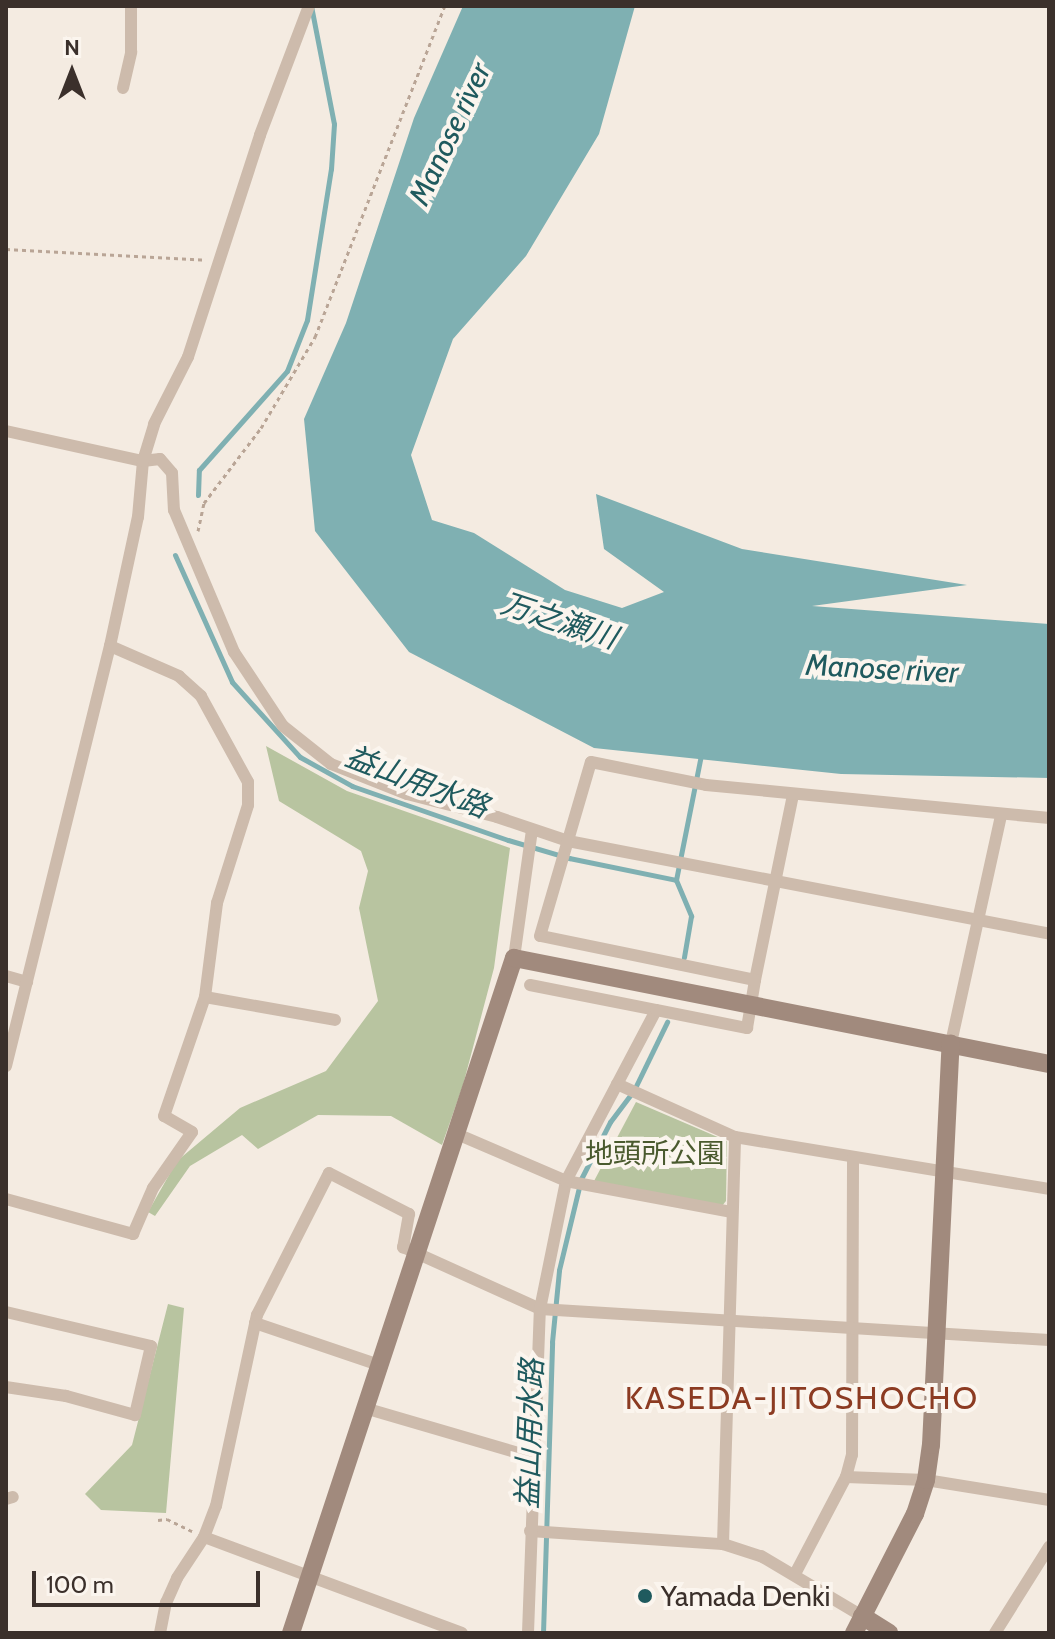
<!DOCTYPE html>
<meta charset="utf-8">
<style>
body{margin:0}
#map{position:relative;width:1055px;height:1639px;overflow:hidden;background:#f4ebe1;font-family:Cabin,"Noto Sans JP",sans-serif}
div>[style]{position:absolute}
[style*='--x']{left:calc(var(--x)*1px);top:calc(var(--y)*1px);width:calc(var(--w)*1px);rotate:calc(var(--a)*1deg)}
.green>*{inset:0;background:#b8c4a0}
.water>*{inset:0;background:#7fb0b2}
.stream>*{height:5px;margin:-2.5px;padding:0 2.5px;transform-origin:2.5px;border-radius:2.5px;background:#7fb0b2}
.path>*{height:3px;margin-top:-1.5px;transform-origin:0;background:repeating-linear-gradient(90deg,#b9a596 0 4px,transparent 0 8px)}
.street>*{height:12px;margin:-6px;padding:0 6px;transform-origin:6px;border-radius:6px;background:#cdbbac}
.secondary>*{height:18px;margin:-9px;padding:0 9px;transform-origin:9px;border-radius:9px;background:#a18a7d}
.dots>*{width:22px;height:22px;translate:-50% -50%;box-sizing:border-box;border:4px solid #fbf5ee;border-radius:50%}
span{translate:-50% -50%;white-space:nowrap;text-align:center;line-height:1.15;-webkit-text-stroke:8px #fbf5ee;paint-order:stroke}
.park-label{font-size:28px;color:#4a5a2e}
.poi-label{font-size:28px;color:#3b302b}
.left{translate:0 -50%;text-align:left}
.water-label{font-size:30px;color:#1f5a5e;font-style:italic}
.quarter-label{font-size:32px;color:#8c3b22;letter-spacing:2px}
.frame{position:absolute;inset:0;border:8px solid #3b302b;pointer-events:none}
.north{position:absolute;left:32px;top:32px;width:80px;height:80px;-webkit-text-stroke:6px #fbf5ee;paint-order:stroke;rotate:0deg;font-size:22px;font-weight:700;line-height:32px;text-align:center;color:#3b302b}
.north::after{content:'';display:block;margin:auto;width:28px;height:36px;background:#3b302b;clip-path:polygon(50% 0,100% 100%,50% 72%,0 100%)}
.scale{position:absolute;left:32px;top:1571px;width:228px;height:36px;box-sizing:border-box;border:4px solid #3b302b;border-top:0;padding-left:10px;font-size:24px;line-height:28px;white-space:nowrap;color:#3b302b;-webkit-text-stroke:6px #fbf5ee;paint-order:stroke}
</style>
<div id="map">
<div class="green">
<i style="clip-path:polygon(266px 746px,347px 791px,510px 848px,494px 968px,463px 1085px,442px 1145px,391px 1116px,318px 1115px,258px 1149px,242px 1135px,190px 1166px,155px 1216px,148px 1212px,177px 1161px,240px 1108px,326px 1071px,378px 1001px,359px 908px,368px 871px,361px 851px,279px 801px)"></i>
<i style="clip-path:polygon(636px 1102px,727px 1141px,726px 1201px,722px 1206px,594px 1181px)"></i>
<i style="clip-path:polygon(168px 1304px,184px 1308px,166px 1513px,101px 1510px,85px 1494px,132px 1445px)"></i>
</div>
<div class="water">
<i style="clip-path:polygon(463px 6px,635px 6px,599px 134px,526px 256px,453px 339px,411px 455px,432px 520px,474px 533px,565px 590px,622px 608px,664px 592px,604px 549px,596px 494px,742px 549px,967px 585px,812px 606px,1049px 624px,1049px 778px,841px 774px,594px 748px,409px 652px,315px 531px,304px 419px,346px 323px,414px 118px)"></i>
</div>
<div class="stream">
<i style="--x:198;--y:495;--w:25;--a:-88"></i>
<i style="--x:199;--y:470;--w:132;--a:-48.4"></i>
<i style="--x:287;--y:371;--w:55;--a:-68.6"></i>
<i style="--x:307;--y:320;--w:153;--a:-81"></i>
<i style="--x:331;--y:169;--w:45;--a:-86.2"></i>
<i style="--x:334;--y:124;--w:120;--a:-101"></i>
<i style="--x:175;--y:555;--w:139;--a:65.8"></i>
<i style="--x:232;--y:682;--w:101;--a:47.8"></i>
<i style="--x:300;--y:757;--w:60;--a:29.1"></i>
<i style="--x:352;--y:786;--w:165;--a:19.1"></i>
<i style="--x:508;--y:840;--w:64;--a:16.4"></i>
<i style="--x:569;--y:858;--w:109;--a:11.6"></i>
<i style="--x:676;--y:880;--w:127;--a:-78.7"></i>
<i style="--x:676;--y:880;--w:39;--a:67"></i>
<i style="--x:691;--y:916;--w:42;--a:99.7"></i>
<i style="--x:543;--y:1633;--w:291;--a:-88.2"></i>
<i style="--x:552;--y:1342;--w:72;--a:-84.4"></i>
<i style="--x:559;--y:1270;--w:94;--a:-76.4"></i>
<i style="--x:581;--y:1179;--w:64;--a:-63"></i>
<i style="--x:610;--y:1122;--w:40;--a:-53"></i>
<i style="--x:634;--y:1090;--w:76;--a:-64.1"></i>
</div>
<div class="path">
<i style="--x:6;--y:249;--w:200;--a:3.1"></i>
<i style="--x:198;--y:531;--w:29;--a:-78"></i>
<i style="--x:204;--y:503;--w:94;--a:-52.8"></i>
<i style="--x:261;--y:428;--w:106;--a:-59.3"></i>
<i style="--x:315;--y:337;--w:356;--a:-68.6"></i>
<i style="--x:158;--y:1520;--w:9;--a:-6"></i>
<i style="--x:167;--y:1519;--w:28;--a:26"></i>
</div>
<div class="street">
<i style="--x:123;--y:88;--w:37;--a:-77"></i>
<i style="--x:131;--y:52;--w:46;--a:-90"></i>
<i style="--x:6;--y:431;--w:140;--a:12.4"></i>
<i style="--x:143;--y:461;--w:17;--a:-7"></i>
<i style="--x:160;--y:459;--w:18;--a:49"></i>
<i style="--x:172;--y:473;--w:37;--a:87"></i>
<i style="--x:174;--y:510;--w:154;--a:67.1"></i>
<i style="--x:234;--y:652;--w:89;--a:56.5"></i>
<i style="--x:283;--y:726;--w:61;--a:38.4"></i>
<i style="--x:331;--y:764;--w:82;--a:21.5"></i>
<i style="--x:407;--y:794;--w:93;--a:14.3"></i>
<i style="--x:497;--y:817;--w:75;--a:18.7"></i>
<i style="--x:568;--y:841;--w:490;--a:10.9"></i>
<i style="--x:514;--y:958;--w:129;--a:-82"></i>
<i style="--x:6;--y:976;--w:22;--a:16"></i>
<i style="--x:755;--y:980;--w:189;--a:-78.4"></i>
<i style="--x:530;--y:985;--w:128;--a:11.2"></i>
<i style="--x:205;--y:997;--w:132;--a:10"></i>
<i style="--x:951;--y:1043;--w:233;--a:-77.6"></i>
<i style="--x:6;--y:1066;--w:433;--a:-76.1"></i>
<i style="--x:110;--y:646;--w:132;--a:-77.8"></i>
<i style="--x:138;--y:517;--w:56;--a:-84.9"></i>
<i style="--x:143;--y:461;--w:39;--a:-73"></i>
<i style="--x:154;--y:424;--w:75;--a:-63.1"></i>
<i style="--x:188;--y:357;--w:233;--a:-72"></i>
<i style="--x:260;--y:135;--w:138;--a:-69.2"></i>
<i style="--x:617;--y:1084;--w:129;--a:24.2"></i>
<i style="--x:735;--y:1137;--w:318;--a:9.4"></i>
<i style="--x:457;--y:1134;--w:119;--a:23.3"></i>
<i style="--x:566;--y:1181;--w:169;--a:10.6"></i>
<i style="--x:6;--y:1199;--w:132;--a:15.4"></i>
<i style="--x:133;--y:1234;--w:50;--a:-66.5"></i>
<i style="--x:153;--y:1188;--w:68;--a:-55.1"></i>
<i style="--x:192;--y:1132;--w:32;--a:-150"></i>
<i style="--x:164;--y:1116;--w:126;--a:-71"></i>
<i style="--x:205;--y:997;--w:95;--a:-82.7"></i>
<i style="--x:217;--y:903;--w:103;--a:-72.4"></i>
<i style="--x:248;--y:805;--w:23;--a:-90"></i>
<i style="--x:248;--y:782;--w:98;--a:-118.7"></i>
<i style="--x:201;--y:696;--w:30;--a:-138"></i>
<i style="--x:179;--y:676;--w:75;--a:-156.5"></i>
<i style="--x:6;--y:1312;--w:149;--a:13.2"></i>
<i style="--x:151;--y:1346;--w:71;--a:103.1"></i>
<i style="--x:135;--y:1415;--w:72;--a:-164.6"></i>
<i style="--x:66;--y:1396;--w:61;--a:-171.5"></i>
<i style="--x:255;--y:1323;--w:134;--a:18.7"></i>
<i style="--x:368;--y:1409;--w:171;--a:16.3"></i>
<i style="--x:846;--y:1477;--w:80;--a:2.1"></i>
<i style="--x:926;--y:1480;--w:125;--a:9.2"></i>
<i style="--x:6;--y:1499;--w:7;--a:-16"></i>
<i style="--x:530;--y:1531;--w:193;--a:3.9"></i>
<i style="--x:723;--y:1544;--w:40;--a:18"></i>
<i style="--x:761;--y:1556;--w:117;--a:30.7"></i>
<i style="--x:204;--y:1537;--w:275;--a:20.4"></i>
<i style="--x:723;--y:1544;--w:407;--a:-88.3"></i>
<i style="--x:795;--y:1574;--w:110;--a:-62.3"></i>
<i style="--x:846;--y:1477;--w:23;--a:-75"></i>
<i style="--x:852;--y:1455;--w:297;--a:-89.8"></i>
<i style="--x:160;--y:1633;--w:31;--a:-79"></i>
<i style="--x:166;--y:1603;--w:27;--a:-66"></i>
<i style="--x:177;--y:1578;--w:49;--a:-56.6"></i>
<i style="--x:204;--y:1537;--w:33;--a:-69"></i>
<i style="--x:216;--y:1506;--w:195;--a:-77.9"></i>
<i style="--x:257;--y:1315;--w:159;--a:-63.1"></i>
<i style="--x:329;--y:1173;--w:90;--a:27.1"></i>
<i style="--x:409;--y:1214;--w:34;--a:100"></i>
<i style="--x:403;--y:1247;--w:150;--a:24.3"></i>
<i style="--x:540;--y:1309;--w:510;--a:3.49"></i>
<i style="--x:528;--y:1633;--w:324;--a:-87.9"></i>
<i style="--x:540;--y:1309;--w:131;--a:-78.5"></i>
<i style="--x:566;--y:1181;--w:193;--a:-62.2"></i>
<i style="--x:656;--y:1010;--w:93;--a:11.2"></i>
<i style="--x:747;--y:1028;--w:49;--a:-80.5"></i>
<i style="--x:755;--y:980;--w:219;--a:-168.4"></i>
<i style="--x:540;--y:936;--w:181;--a:-73.7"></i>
<i style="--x:591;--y:762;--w:117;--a:11.3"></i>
<i style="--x:706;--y:785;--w:345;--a:5.5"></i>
<i style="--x:995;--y:1633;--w:102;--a:-57.9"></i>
</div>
<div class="secondary">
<i style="--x:862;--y:1616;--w:32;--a:32"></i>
<i style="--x:291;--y:1633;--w:711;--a:-71.72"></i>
<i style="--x:514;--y:958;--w:545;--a:11.21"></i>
<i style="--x:854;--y:1633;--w:134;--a:-62.9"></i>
<i style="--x:915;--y:1514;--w:36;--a:-72"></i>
<i style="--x:926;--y:1480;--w:35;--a:-82"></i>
<i style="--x:931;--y:1445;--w:402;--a:-87.2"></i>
</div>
<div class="dots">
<i style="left:645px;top:1596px;background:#1f5a5e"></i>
</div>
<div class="park-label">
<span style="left:655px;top:1153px">地頭所公園</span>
</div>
<div class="poi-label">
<span class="left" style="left:661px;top:1596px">Yamada Denki</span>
</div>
<div class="water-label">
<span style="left:450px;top:134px;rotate:-65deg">Manose river</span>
<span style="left:559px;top:621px;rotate:18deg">万之瀬川</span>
<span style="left:882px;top:669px;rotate:3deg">Manose river</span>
<span style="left:417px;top:782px;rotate:21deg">益山用水路</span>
<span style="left:530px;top:1434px;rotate:-88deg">益山用水路</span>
</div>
<div class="quarter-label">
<span style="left:802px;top:1398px">KASEDA-JITOSHOCHO</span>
</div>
<div class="frame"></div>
<div class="north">N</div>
<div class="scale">100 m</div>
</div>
